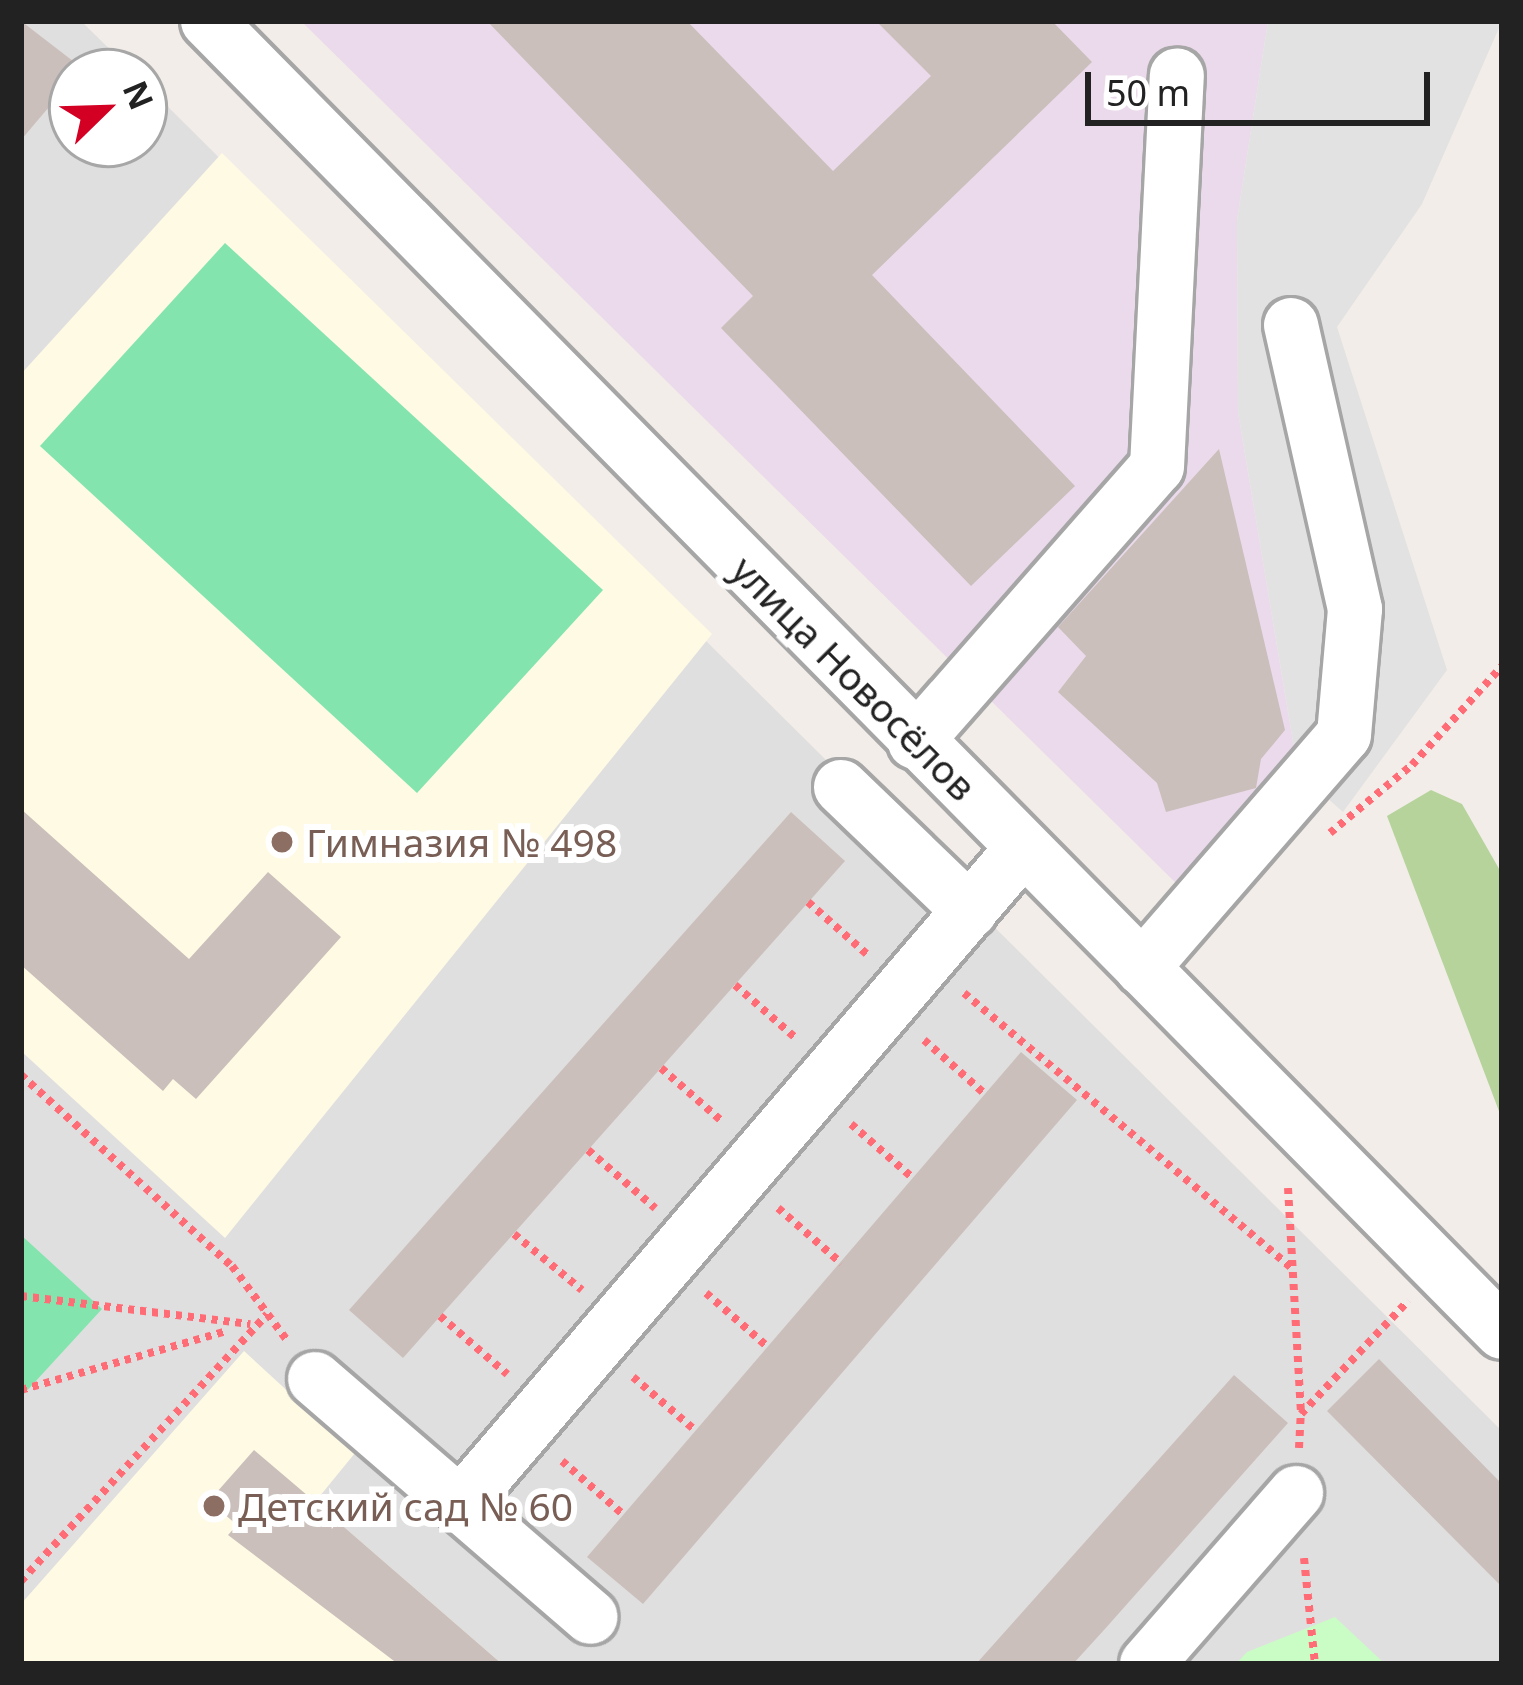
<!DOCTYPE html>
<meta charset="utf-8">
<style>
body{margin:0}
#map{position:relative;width:1523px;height:1685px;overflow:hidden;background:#f2ede8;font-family:"Noto Sans",sans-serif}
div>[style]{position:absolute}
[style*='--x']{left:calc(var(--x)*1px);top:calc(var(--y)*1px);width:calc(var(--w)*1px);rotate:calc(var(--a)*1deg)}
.residential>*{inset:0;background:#e0dfdf}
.industrial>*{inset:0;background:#ebdaeb}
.education>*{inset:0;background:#fffae4}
.forest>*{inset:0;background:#b5d39b}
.park>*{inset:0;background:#cafcc5}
.pitch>*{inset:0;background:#83e4ae}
.parking>*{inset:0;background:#e2e2e2}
.building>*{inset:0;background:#cabfbb}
.path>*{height:8px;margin-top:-4px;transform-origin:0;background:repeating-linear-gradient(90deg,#ff6c76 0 6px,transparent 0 12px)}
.roads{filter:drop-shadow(3px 0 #a6a6a6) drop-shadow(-3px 0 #a6a6a6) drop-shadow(0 3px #a6a6a6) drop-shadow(0 -3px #a6a6a6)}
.minor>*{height:54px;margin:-27px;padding:0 27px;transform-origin:27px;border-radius:27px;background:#fff}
.dots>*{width:33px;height:33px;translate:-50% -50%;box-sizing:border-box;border:6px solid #fff;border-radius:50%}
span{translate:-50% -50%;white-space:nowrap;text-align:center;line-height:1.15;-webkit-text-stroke:12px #fff;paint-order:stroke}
.street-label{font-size:39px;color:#222}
.education-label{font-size:39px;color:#785e54}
.left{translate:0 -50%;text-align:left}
.frame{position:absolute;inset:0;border:24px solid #222;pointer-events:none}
.north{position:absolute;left:48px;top:48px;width:120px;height:120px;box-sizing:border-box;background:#fff;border:3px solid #a7a7a7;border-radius:50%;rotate:67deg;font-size:33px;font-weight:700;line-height:48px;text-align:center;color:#222}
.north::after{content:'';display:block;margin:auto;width:42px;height:54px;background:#d30024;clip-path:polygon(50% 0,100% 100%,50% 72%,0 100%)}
.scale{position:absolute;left:1085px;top:72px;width:345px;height:54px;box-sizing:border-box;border:6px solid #222;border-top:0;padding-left:15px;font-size:36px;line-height:42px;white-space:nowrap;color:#222;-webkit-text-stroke:9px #fff;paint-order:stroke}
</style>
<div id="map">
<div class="residential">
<i style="clip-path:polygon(21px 21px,81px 21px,133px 72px,72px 72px,72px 144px,144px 144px,144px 83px,1502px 1431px,1502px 1664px,21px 1664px)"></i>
</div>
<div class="industrial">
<i style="clip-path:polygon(301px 21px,1268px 21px,1237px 220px,1238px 412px,1298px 772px,1184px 891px)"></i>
</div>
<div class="education">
<i style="clip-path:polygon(222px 153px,712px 634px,225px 1238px,21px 1051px,21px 374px)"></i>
<i style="clip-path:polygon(244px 1351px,355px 1453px,315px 1502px,502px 1664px,21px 1664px,21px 1604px)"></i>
</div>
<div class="forest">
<i style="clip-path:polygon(1431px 790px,1462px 804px,1502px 874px,1502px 1119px,1387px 816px)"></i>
</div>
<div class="park">
<i style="clip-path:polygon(1335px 1617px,1385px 1664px,1236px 1664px,1247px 1652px)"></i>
</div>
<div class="pitch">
<i style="clip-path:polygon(225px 243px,603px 590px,417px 793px,40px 446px)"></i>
<i style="clip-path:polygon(21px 1235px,102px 1309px,23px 1395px,21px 1394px)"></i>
</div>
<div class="parking">
<i style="clip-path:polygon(1268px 21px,1502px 21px,1422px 204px,1337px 327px,1447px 670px,1343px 812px,1298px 772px,1238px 412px,1237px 220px)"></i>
</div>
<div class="building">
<i style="clip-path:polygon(21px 21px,82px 68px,21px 140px)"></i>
<i style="clip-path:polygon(487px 21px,687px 21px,833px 171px,931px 76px,876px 21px,1052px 21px,1092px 62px,872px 275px,1075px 486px,971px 586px,721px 328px,753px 296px)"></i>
<i style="clip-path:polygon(1219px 449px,1285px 730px,1261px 759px,1256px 788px,1166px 812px,1157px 783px,1058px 692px,1086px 656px,1058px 627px)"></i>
<i style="clip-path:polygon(21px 809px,189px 959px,268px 872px,341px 937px,196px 1099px,173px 1079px,163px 1091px,21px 965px)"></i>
<i style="clip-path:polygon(791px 812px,845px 861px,403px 1358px,349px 1310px)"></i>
<i style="clip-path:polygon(1021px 1052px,1077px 1100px,643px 1604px,587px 1557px)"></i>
<i style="clip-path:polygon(1379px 1359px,1502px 1484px,1502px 1587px,1327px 1411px)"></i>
<i style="clip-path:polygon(1234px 1375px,1288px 1423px,1104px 1630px,1073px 1664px,976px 1664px)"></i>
<i style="clip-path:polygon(254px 1450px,314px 1501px,502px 1664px,398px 1664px,228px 1535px,237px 1525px,209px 1501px)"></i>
</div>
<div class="path">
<i style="--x:1330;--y:833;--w:107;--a:-39.7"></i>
<i style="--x:1412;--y:765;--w:134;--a:-47.7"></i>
<i style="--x:808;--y:902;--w:83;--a:41.6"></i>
<i style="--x:735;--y:985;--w:82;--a:41.1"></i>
<i style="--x:964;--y:993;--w:428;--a:40"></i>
<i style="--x:924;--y:1040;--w:81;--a:41.5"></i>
<i style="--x:661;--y:1068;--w:82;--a:41.1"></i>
<i style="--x:21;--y:1075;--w:285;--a:42.2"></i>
<i style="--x:232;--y:1266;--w:91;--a:53.5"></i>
<i style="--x:851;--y:1124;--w:82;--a:41.1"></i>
<i style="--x:588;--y:1150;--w:89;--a:40.9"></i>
<i style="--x:1288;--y:1188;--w:224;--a:86.7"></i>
<i style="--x:778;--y:1208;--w:84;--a:41.1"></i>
<i style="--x:514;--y:1234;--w:88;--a:39.5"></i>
<i style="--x:706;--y:1293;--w:82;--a:41.1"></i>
<i style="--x:21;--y:1296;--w:231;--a:7"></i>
<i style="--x:440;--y:1316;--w:89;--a:40.9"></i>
<i style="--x:633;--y:1377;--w:83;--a:40.6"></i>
<i style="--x:21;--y:1390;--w:214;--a:-16"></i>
<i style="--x:1299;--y:1448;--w:34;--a:-87"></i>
<i style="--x:1301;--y:1414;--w:156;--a:-46.6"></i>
<i style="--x:562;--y:1461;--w:82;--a:41.1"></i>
<i style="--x:1304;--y:1558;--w:107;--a:84.1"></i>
<i style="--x:21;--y:1581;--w:363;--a:-47.3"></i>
</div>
<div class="roads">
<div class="minor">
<i style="--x:208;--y:21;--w:1842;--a:45.37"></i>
<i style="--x:915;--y:742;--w:366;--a:-48.7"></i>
<i style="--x:1157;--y:467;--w:392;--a:-87.1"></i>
<i style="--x:841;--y:787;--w:179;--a:43.9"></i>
<i style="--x:1142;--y:968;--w:308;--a:-49.1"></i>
<i style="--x:1344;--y:735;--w:126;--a:-85"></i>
<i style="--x:1355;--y:609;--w:291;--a:-102.7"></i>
<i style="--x:315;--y:1379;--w:364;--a:40.8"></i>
<i style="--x:460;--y:1505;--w:865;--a:-49.41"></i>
<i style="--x:1147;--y:1664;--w:227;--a:-48.9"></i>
</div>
</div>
<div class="dots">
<i style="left:282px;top:842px;background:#8d6e63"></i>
<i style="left:214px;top:1506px;background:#8d6e63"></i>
</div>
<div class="street-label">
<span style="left:854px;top:678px;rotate:45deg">улица Новосёлов</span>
</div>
<div class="education-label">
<span class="left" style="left:306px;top:842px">Гимназия № 498</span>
<span class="left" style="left:238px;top:1506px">Детский сад № 60</span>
</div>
<div class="frame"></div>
<div class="north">N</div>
<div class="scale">50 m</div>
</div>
